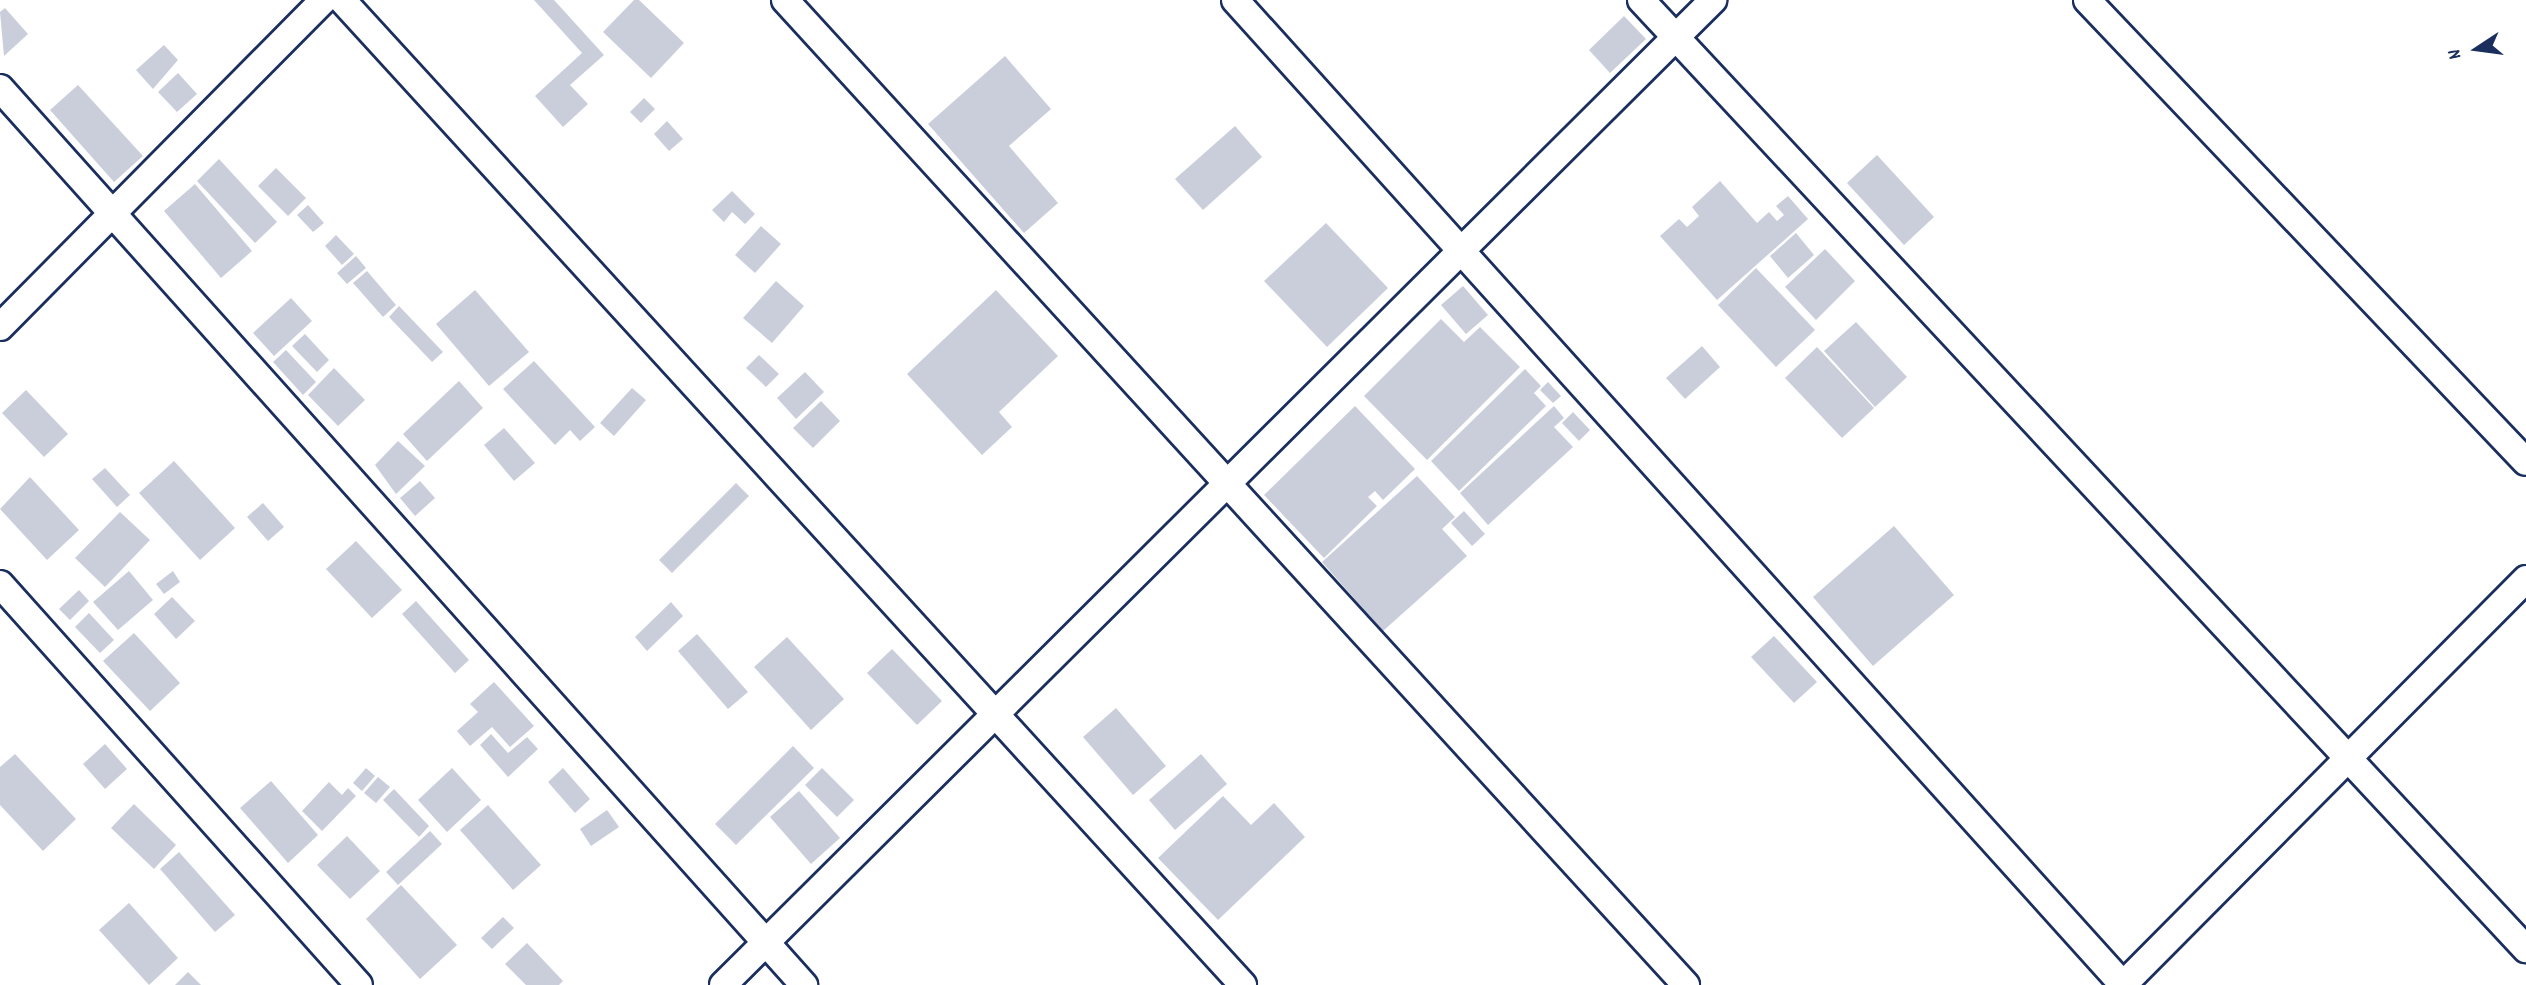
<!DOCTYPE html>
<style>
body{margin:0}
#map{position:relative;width:2526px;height:985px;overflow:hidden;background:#fff;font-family:Dekko,sans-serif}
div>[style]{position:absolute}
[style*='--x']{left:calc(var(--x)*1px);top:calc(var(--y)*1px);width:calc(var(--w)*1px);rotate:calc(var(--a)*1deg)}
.building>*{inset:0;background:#caceda}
.roads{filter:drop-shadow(2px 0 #1b2f5e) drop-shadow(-2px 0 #1b2f5e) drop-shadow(0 2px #1b2f5e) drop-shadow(0 -2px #1b2f5e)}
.minor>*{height:26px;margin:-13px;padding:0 13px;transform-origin:13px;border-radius:13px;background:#fff}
span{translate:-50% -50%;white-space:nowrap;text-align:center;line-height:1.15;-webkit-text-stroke:6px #fff;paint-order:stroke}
.north{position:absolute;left:2442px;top:14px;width:70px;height:70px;-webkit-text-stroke:5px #fff;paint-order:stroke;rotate:257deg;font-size:19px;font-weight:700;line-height:28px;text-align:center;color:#1b2f5e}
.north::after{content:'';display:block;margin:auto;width:24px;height:32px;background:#1b2f5e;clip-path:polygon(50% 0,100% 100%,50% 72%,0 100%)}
</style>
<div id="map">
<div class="building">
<i style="clip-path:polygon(534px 0,554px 0,604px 55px,570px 85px,588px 104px,563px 127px,535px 96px,582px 53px)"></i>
<i style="clip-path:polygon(634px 0,639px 0,684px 43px,651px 78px,603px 32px)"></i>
<i style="clip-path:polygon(5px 8px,28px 34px,4px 56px,0 12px)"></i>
<i style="clip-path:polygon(1624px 16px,1646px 39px,1610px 73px,1589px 50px)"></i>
<i style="clip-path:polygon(164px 45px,178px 60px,153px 89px,136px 70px)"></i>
<i style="clip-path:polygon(1005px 56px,1051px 109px,1009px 146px,1058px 203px,1024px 233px,928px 124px)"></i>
<i style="clip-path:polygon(178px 73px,197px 94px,177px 112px,158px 92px)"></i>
<i style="clip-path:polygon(78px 85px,143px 156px,114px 182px,50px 110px)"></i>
<i style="clip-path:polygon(644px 98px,655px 109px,641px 123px,630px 112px)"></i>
<i style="clip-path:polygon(667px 121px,683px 139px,669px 151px,654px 134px)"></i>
<i style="clip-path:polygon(1235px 126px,1262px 157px,1203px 210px,1175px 179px)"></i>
<i style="clip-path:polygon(1877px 155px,1934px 217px,1904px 245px,1847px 183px)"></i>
<i style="clip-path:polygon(219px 159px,277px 222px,255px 243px,197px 181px)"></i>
<i style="clip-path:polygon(276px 168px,306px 198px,288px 216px,258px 186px)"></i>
<i style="clip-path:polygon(1720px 181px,1757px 223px,1769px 212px,1777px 221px,1784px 215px,1776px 206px,1788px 196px,1808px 219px,1717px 300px,1660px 236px,1679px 219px,1687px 227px,1699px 216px,1692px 207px)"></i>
<i style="clip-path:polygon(195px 184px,252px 251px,221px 278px,164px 211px)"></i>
<i style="clip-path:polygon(732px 191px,755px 214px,745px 224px,732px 212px,724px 222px,712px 210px)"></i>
<i style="clip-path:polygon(308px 205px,324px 223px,313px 232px,297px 215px)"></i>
<i style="clip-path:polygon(1326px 223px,1388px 288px,1327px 347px,1264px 281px)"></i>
<i style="clip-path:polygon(761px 226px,781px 244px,755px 273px,735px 255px)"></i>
<i style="clip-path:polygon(1796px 233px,1814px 255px,1788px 278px,1770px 256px)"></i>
<i style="clip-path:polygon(336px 235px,354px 254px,342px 265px,325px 246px)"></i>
<i style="clip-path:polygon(1825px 249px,1855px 281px,1816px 320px,1785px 287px)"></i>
<i style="clip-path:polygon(356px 256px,366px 268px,347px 284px,337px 273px)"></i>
<i style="clip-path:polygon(1756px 268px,1815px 330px,1776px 367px,1718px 305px)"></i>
<i style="clip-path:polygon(367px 271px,396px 305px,383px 317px,353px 283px)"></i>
<i style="clip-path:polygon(776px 281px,804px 306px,772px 343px,743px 318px)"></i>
<i style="clip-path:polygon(1463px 286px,1488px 315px,1466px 334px,1441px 305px)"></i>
<i style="clip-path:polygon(475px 290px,529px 352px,489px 386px,436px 324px)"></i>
<i style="clip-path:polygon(996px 290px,1058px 356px,999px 412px,1012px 427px,982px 455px,907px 374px)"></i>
<i style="clip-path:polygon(291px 298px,312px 321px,274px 356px,253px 333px)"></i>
<i style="clip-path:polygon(399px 306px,443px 352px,432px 362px,389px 317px)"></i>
<i style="clip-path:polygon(1441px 319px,1464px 342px,1480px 327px,1520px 367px,1427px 460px,1364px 396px)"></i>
<i style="clip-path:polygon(1856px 322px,1907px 377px,1875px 407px,1824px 351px)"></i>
<i style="clip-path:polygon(305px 334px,329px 360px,317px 372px,292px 346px)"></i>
<i style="clip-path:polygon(1702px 346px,1720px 367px,1685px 399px,1666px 378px)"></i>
<i style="clip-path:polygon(1817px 347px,1874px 408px,1842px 438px,1785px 378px)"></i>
<i style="clip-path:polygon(286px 350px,316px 382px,303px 395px,273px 362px)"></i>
<i style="clip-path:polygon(759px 355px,779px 374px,766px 387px,746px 368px)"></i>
<i style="clip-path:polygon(534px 361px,595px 427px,580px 441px,570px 430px,555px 445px,503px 389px)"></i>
<i style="clip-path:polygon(334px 368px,365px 400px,338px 426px,308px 395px)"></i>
<i style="clip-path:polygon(1525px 369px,1541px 386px,1534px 393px,1546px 406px,1459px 491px,1431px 461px)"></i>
<i style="clip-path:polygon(805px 372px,824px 392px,796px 419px,777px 398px)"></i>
<i style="clip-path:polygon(459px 381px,483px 408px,427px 461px,403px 434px)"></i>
<i style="clip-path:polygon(1548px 382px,1561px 396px,1553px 403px,1540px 390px)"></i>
<i style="clip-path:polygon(632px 388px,646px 400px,614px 436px,600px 423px)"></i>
<i style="clip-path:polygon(26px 390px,68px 434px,44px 457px,2px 413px)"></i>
<i style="clip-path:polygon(821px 401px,840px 421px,813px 448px,793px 428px)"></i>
<i style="clip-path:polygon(1355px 406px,1415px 469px,1383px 500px,1375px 491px,1368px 497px,1377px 506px,1324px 558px,1264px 495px)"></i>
<i style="clip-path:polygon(1554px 406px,1564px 418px,1554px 427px,1573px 447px,1488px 525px,1460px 493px)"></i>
<i style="clip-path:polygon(1573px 412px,1590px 430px,1579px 441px,1562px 423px)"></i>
<i style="clip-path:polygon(504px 428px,535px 463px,514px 481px,484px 445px)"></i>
<i style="clip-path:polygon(398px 441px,425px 466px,396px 494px,375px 465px)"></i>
<i style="clip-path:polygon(174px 461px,235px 528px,200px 560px,139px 493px)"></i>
<i style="clip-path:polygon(105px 468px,130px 495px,117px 507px,92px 479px)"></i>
<i style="clip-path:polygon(1417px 476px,1455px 517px,1442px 529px,1467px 556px,1383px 631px,1322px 562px)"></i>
<i style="clip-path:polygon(30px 477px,79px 530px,47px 560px,0 509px)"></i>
<i style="clip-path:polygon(420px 481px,435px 498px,415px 516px,400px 498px)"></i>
<i style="clip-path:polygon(736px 483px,749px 496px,672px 573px,659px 560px)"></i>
<i style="clip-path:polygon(263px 503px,284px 527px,268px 541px,247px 517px)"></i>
<i style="clip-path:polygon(1464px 511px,1485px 534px,1472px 546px,1451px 523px)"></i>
<i style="clip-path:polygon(120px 512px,150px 540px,105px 587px,75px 558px)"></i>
<i style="clip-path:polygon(1894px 526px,1954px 595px,1873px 666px,1813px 597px)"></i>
<i style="clip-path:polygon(356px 541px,402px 590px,372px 618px,326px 569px)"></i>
<i style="clip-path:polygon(129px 571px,153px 600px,118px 630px,93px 602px)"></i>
<i style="clip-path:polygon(173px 571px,180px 582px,164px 594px,156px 584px)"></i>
<i style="clip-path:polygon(79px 590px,89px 601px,70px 620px,59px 609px)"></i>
<i style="clip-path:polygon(172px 597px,195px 621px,176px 639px,154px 614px)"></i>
<i style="clip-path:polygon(416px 601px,469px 660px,455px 673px,402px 614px)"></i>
<i style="clip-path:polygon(671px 602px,683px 616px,647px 651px,635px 637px)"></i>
<i style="clip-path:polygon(89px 613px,114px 640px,100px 653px,75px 627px)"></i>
<i style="clip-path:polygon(134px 633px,180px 683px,150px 711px,103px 661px)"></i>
<i style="clip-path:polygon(697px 634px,748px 692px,728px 709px,678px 651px)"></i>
<i style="clip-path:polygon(1774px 636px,1817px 682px,1794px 703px,1751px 657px)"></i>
<i style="clip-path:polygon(787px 637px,844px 699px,811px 730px,754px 667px)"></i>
<i style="clip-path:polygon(892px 649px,942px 701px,917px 725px,867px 673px)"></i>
<i style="clip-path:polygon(494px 682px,534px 726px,510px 747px,492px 727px,470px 746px,457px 731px,478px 712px,470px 704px)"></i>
<i style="clip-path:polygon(1116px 708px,1166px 766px,1133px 795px,1083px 737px)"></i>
<i style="clip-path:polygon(491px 734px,508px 753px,527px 737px,538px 749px,508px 777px,480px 745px)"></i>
<i style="clip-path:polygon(105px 744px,127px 769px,105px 789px,83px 764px)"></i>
<i style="clip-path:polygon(793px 746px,814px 768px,736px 845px,715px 824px)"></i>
<i style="clip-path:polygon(15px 754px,76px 819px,43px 851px,0 805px,0 767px)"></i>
<i style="clip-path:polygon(1201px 754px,1227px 784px,1175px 830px,1149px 800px)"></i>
<i style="clip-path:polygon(366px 768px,375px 776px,362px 791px,353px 783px)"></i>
<i style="clip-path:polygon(452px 768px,481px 800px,447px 832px,418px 800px)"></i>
<i style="clip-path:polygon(563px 768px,590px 799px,575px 813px,548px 782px)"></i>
<i style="clip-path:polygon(822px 768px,854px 800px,837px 817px,805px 785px)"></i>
<i style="clip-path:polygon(378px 777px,390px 787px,376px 803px,364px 793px)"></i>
<i style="clip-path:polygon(271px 781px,318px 835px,288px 863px,240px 808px)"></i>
<i style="clip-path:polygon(329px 782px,342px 795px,348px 788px,356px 796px,322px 831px,302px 811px)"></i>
<i style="clip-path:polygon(394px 789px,429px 826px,419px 837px,383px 800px)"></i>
<i style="clip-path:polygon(799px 791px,840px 838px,811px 864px,770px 817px)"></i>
<i style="clip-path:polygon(1223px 796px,1251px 825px,1274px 803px,1305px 837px,1218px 920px,1158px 858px)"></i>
<i style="clip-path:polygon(134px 804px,176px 845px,154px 869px,111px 828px)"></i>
<i style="clip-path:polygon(488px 805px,541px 865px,513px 890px,460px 830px)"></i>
<i style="clip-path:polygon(607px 810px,619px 827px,591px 846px,580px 829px)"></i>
<i style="clip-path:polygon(430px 831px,442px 844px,398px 885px,386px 872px)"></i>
<i style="clip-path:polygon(347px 836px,380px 871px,350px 899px,317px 865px)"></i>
<i style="clip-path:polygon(179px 852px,235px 915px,215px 932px,160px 869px)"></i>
<i style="clip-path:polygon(401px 885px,457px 945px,420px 979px,366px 919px)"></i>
<i style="clip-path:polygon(129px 903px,178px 958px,149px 985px,99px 930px)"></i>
<i style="clip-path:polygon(503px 917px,514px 928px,492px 949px,481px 938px)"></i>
<i style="clip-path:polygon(527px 943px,563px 981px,559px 985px,526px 985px,505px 964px)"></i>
<i style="clip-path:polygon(188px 972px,201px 985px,175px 985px)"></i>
</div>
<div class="roads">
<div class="minor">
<i style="--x:342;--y:0;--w:1335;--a:47.55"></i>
<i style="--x:785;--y:0;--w:1335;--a:47.55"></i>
<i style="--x:1235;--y:0;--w:1326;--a:47.96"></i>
<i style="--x:1641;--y:0;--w:1298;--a:47"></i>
<i style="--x:2087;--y:0;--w:637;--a:46.46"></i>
<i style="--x:0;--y:88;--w:1205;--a:48.13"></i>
<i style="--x:0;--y:327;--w:460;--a:-45.3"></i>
<i style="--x:0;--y:584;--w:538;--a:48.16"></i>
<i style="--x:723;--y:985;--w:1397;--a:-44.85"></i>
<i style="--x:2123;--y:985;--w:572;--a:-45.21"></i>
</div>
</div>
<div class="north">N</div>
</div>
